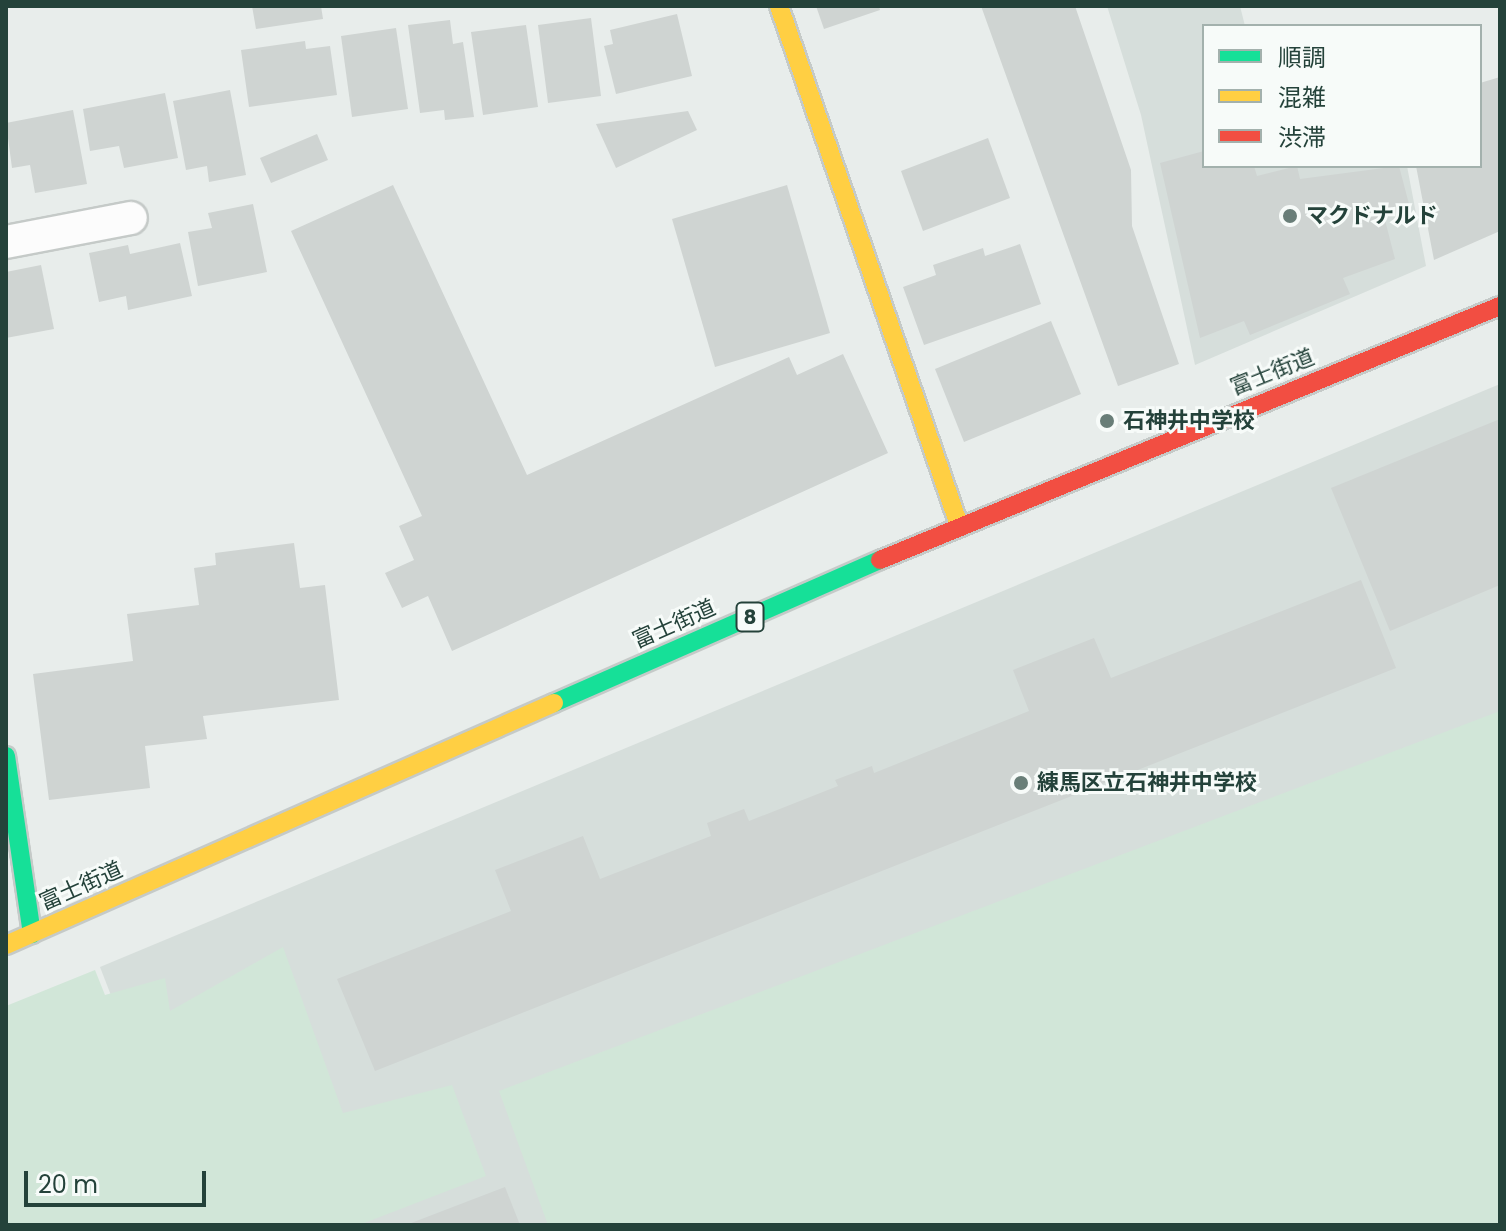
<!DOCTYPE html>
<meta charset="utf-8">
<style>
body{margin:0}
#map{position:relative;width:1506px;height:1231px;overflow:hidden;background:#e8edeb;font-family:Poppins,"Noto Sans JP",sans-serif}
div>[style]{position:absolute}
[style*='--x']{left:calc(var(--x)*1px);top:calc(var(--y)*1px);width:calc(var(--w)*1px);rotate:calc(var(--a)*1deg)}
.built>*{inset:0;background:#d6dedb}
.green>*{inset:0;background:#d1e6d8}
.building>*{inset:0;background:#cfd4d2}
.roads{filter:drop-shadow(2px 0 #c5cac8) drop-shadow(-2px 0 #c5cac8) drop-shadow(0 2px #c5cac8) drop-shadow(0 -2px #c5cac8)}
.lane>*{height:32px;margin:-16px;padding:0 16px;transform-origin:16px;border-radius:16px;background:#fcfcfc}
.fast>*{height:18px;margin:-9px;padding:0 9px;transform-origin:9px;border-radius:9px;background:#16e098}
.slow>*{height:18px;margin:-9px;padding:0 9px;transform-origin:9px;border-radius:9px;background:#ffcf43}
.jam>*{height:18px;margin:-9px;padding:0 9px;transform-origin:9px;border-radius:9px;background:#f24e42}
.dots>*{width:22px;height:22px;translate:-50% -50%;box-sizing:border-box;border:4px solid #f7fbf9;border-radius:50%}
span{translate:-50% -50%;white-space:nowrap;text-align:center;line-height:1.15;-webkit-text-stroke:6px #f7fbf9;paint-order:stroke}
.shield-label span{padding:2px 6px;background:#f7fbf9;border:2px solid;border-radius:6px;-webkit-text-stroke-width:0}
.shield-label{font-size:20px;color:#24423a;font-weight:700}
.poi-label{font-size:22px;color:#24423a;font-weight:700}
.left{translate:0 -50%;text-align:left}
.street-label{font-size:22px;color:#24423a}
.frame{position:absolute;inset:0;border:8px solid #24423a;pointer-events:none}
.legend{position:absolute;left:1202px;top:24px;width:280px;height:144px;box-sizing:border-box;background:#f7fbf9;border:2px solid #a3b1ad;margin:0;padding:10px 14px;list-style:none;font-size:24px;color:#24423a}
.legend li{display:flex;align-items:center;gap:16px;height:40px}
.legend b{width:40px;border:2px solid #a3b1ad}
.scale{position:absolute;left:24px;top:1171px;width:182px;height:36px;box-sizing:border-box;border:4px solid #24423a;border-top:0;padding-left:10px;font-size:24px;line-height:28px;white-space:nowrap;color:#24423a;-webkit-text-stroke:6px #f7fbf9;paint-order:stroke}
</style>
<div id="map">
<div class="built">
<i style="clip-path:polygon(1107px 6px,1240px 6px,1245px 26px,1204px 26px,1204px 166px,1407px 166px,1426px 266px,1195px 365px,1141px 115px)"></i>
<i style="clip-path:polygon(1500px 384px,1500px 1225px,200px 1225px,100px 967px)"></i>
</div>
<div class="green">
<i style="clip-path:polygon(1500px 711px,1500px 1225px,548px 1225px,499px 1091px)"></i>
<i style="clip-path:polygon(283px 947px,343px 1113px,452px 1085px,486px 1176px,359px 1225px,6px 1225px,6px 1006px,95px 970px,105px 995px,165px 978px,170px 1011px)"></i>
</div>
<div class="building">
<i style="clip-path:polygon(252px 6px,321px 6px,323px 19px,256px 29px)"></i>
<i style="clip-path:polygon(816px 6px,879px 6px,880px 10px,824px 29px)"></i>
<i style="clip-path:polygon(981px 6px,1075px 6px,1131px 170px,1132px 226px,1179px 364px,1118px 386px)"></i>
<i style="clip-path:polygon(677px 14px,692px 76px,616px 94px,604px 46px,613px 44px,610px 30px)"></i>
<i style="clip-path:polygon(591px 18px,601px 96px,548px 103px,538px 25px)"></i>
<i style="clip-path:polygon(450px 20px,453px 44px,463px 42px,474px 117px,445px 120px,444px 110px,420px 113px,408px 25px)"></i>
<i style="clip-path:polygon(526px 25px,538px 107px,483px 115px,471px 32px)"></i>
<i style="clip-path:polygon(396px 28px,408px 109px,352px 117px,341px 36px)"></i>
<i style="clip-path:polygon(305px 41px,306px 49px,330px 46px,337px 95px,249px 107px,241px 50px)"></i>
<i style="clip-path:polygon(1500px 77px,1500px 231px,1434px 260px,1416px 166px,1480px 166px,1480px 83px)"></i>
<i style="clip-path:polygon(230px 90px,246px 175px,209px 182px,207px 166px,186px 170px,173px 101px)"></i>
<i style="clip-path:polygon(165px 93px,178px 158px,124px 168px,119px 146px,90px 151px,83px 109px)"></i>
<i style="clip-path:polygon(73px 110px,87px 184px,35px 193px,30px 165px,12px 168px,6px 123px)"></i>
<i style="clip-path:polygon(688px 111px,697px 130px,616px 168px,596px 124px)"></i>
<i style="clip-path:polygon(317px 134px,328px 160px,271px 183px,260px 158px)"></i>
<i style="clip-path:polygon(988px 138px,1010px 198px,923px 231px,901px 171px)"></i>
<i style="clip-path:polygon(1204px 151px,1204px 166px,1254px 166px,1257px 176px,1297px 166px,1300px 179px,1399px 166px,1410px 208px,1384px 216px,1395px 259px,1343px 278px,1350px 294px,1250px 335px,1244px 321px,1200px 338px,1160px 163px)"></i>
<i style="clip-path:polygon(393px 185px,527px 475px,789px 357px,797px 375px,843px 354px,888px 453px,452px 651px,428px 596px,402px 608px,385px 573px,414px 560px,399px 526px,422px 516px,291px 231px)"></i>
<i style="clip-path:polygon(787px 185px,830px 333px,715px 367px,672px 219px)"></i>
<i style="clip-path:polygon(253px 204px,267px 272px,198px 286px,188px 232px,212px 228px,208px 213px)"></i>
<i style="clip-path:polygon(180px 243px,192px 296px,128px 310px,126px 296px,99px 302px,89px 253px,128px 245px,130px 254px)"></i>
<i style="clip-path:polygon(1020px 244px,1041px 304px,924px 345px,903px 287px,936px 275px,933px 265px,983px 248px,985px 256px)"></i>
<i style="clip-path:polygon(41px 265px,54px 329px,6px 338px,6px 272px)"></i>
<i style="clip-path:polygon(1051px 321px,1081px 394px,964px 442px,935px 369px)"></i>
<i style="clip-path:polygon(1500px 419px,1500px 585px,1390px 631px,1331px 488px)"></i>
<i style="clip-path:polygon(294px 543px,300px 588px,325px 585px,339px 700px,203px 716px,207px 739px,145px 746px,150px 788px,49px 800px,33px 674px,133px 661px,127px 614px,199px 605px,194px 568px,216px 565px,215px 553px)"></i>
<i style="clip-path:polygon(1361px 580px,1396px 668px,375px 1071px,337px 979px,511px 911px,495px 870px,583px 836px,600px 879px,711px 836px,707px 823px,744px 809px,749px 821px,838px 786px,835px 780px,872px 766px,874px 773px,1029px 711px,1013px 670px,1094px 638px,1111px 678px)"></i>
<i style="clip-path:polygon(505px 1187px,520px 1225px,406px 1225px)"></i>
</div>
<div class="roads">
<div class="lane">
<i style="--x:6;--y:242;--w:127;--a:-10.9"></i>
</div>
<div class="fast">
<i style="--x:554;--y:703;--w:356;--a:-23.7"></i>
<i style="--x:6;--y:756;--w:180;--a:81.7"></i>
</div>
<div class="slow">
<i style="--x:779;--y:6;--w:549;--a:70.87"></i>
<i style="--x:6;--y:945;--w:599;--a:-23.83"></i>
</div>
<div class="jam">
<i style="--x:880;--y:560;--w:670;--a:-22.28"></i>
</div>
</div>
<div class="dots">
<i style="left:1290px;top:216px;background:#697e78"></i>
<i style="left:1107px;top:421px;background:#697e78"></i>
<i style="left:1021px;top:783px;background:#697e78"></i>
</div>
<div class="shield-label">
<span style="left:750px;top:617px">8</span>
</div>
<div class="poi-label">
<span class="left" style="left:1306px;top:216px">マクドナルド</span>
<span class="left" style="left:1123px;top:421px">石神井中学校</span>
<span class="left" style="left:1037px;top:783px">練馬区立石神井中学校</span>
</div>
<div class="street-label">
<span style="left:1272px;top:372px;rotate:-22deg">富士街道</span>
<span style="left:674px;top:624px;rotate:-24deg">富士街道</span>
<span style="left:81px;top:886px;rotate:-24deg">富士街道</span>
</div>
<div class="frame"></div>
<ul class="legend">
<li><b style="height:10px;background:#16e098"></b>順調</li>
<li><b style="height:10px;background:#ffcf43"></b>混雑</li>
<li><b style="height:10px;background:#f24e42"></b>渋滞</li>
</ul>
<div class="scale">20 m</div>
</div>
